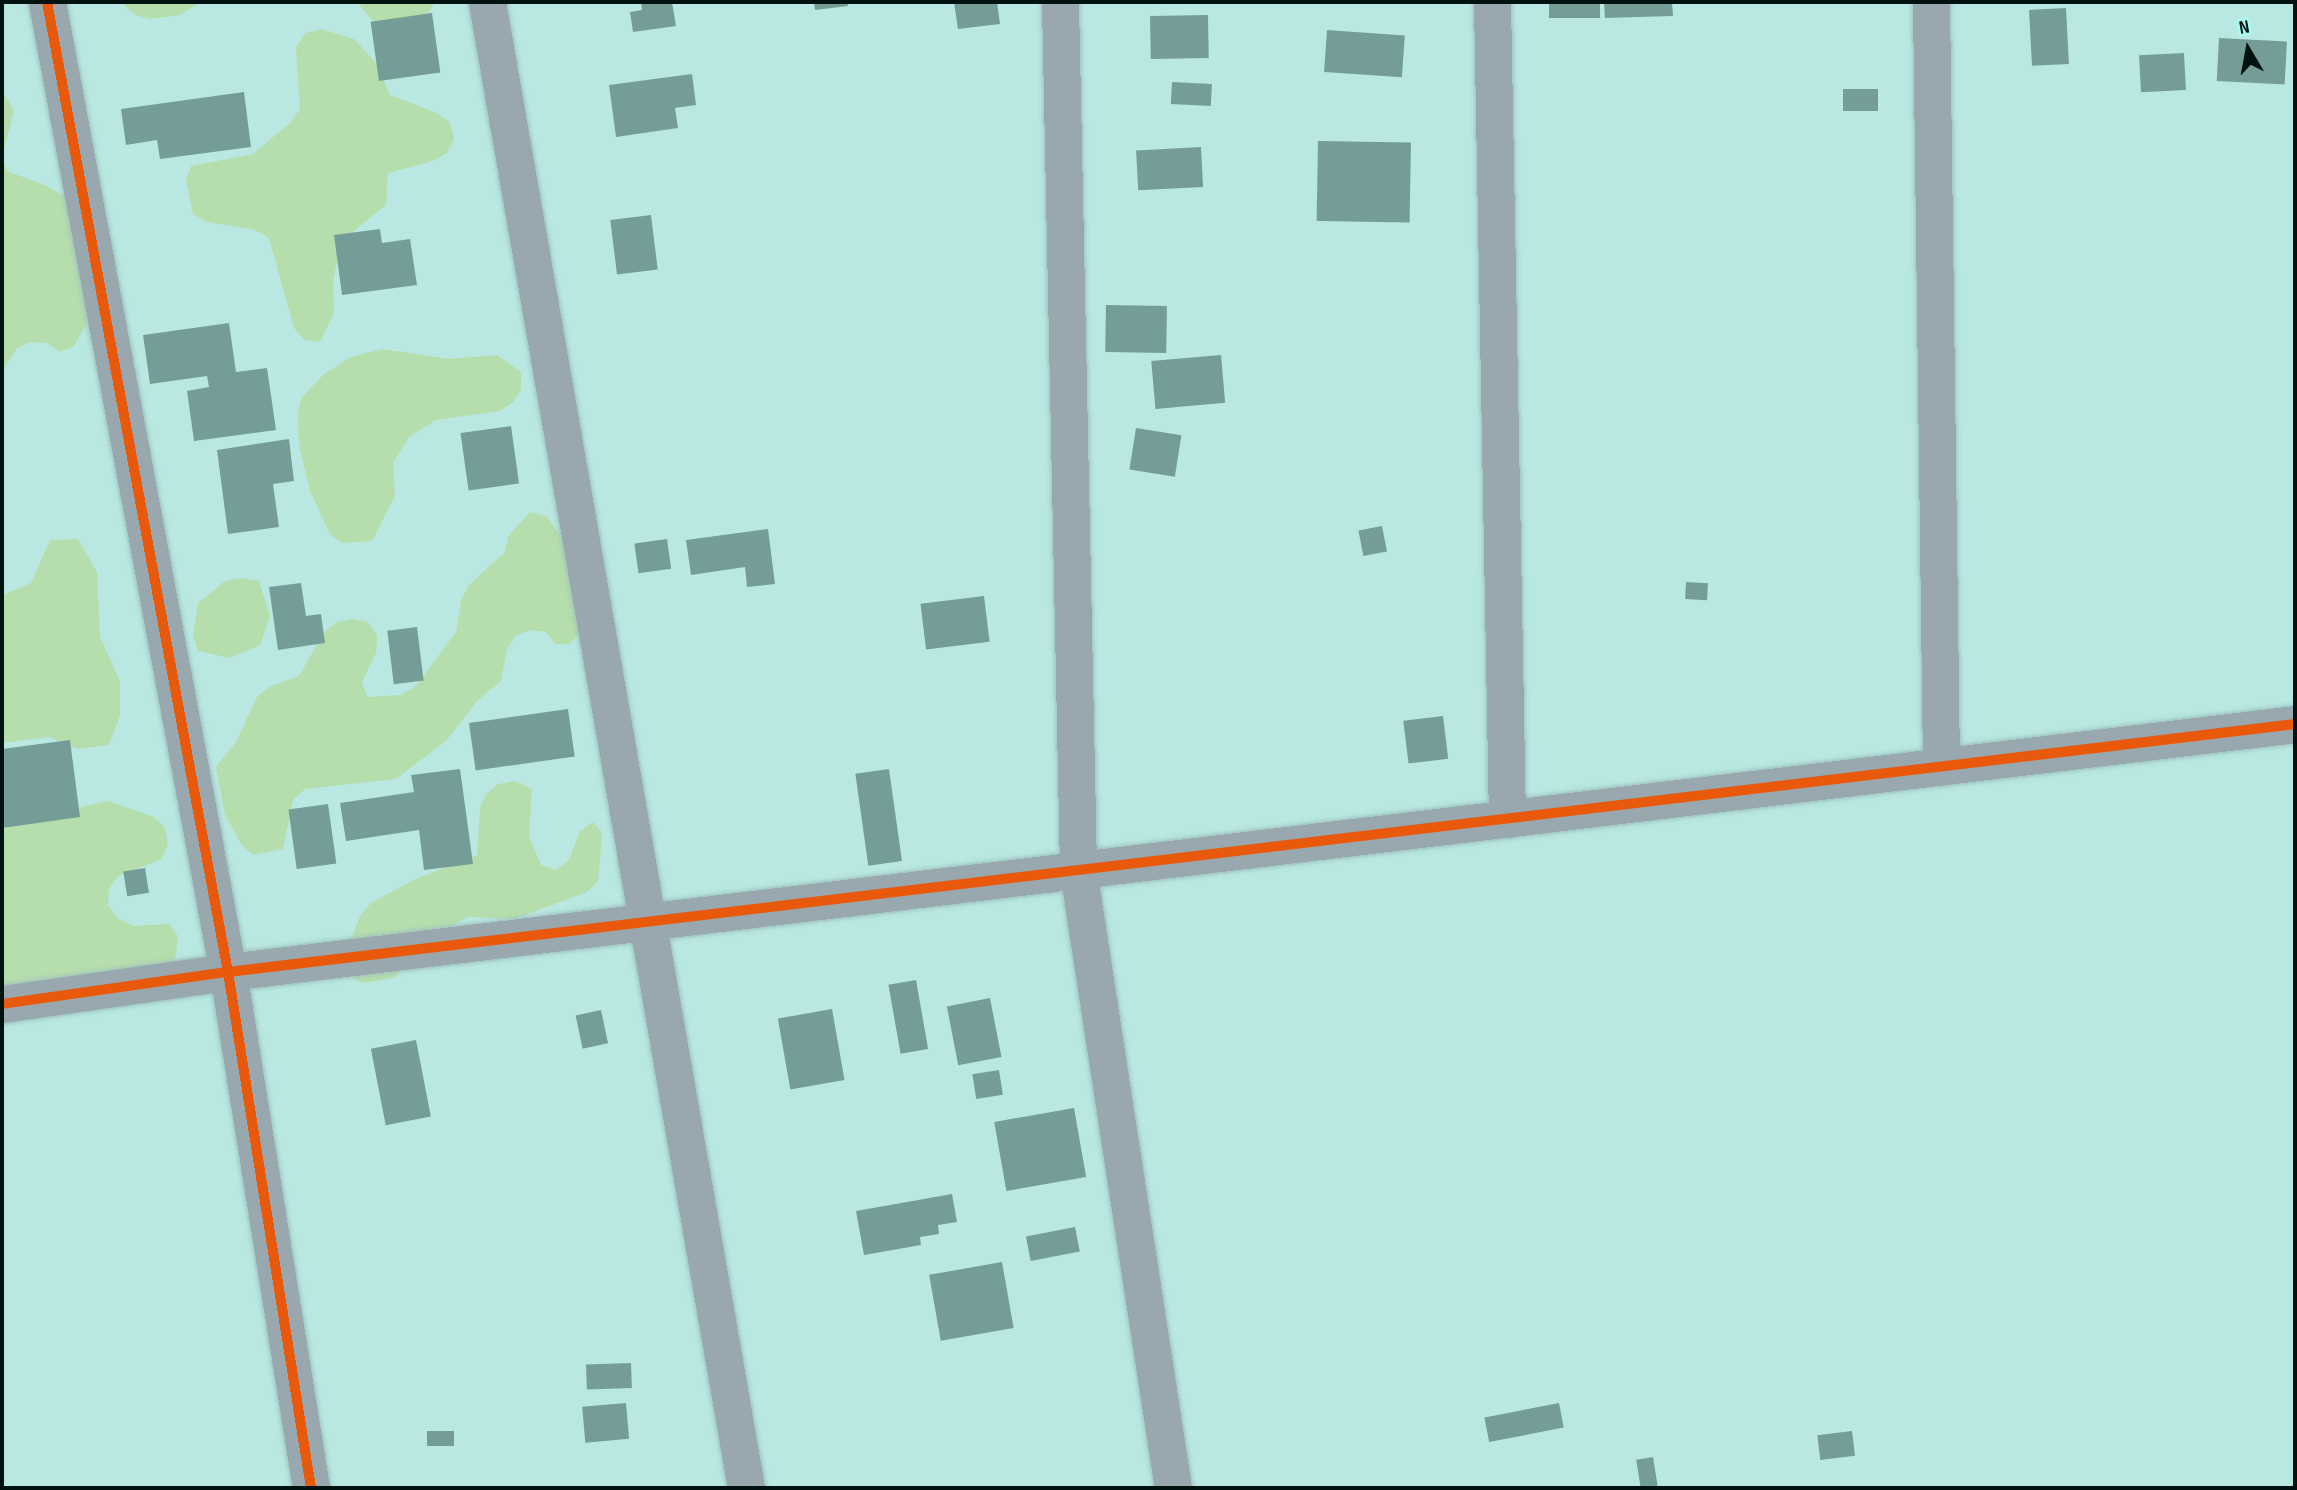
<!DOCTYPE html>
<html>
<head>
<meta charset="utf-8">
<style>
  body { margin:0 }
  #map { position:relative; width:2297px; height:1490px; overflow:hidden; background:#b9e8e2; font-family:"Sofia Sans Condensed",sans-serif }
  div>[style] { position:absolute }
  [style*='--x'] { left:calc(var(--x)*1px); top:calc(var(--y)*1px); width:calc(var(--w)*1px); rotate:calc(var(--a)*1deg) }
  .green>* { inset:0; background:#b6ddac }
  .building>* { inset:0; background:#759d98; transform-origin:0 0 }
  .roads { filter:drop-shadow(0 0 2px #9fc2be) drop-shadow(0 0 2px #9fc2be) }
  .street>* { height:37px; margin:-18.5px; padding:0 18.5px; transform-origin:18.5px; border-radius:18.5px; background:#99a8af }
  .cycleway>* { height:10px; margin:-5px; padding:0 5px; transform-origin:5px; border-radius:5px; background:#e8590c }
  span { translate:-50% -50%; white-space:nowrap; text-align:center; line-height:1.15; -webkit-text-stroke:5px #a5fcf1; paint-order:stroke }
  .frame { position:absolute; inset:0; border:4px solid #001210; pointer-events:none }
  .north { position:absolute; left:2213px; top:14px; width:70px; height:70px; -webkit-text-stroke:5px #a5fcf1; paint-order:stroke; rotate:350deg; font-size:19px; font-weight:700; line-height:28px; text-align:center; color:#001210 }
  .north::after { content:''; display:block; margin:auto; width:24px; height:32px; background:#001210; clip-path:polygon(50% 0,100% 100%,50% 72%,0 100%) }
</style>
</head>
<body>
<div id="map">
  <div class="green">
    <div style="clip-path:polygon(121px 2px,201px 2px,180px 15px,150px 19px,135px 15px)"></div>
    <div style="clip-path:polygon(357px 2px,435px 2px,426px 17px,380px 29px)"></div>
    <div style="clip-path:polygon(321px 29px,354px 39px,376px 63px,390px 95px,437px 113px,450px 122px,454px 139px,447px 153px,433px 161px,388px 173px,386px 205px,350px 234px,340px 248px,333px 281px,334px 313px,320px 342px,304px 340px,294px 328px,269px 238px,255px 230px,207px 222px,193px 214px,186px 181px,191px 166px,253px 154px,290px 123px,300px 109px,296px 47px,305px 33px)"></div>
    <div style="clip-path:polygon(2px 90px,14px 111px,2px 157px,7px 171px,47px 186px,99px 218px,115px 262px,112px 278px,74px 346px,60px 352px,47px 343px,31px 342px,17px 348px,2px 371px)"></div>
    <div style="clip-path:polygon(382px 349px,449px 359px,497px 355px,521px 372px,521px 389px,513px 402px,500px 411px,436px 420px,409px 437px,393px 463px,395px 496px,372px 541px,342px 543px,330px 534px,310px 491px,299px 445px,298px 413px,302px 397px,324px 374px,351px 357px)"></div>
    <div style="clip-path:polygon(530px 512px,547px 516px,562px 539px,581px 631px,570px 644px,555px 644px,546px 632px,530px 630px,515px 636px,507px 649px,501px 681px,477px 701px,447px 740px,396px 779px,305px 789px,293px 800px,283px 849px,253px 855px,241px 844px,225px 815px,216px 767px,236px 742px,257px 697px,269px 687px,299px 676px,324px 632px,337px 622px,353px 619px,368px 622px,377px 636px,376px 653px,362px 682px,367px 697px,400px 695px,416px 686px,456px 632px,461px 600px,469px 585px,505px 552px,508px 536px)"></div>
    <div style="clip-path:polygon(78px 539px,97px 572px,100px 637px,120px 681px,120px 715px,115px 730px,108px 745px,79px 749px,49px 737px,2px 743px,2px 595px,31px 583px,50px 540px)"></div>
    <div style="clip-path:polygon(242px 578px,259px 581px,270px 616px,260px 645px,230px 658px,198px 651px,193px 635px,198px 603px,225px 581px)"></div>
    <div style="clip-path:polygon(515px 781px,532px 789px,529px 836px,541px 865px,556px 870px,569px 860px,580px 831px,593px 822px,602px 833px,598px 881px,587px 892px,514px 919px,468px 917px,439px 933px,394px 978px,363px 983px,349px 976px,343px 962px,360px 916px,371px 903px,415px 879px,477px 855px,480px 808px,486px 794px,498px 784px)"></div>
    <div style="clip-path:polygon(108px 801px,154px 817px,165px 828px,168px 844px,162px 859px,118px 876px,109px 889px,108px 905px,117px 918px,133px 926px,169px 924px,178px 936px,176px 955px,169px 969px,2px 1005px,2px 824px)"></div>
  </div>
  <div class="building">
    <div style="clip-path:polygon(641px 2px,672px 2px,676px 26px,633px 32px,630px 12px,642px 10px)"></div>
    <div style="clip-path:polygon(814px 2px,847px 2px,848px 6px,815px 10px)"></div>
    <div style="clip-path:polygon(954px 2px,997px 2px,1000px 24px,958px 29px)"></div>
    <div style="left:1549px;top:2px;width:51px;height:16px"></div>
    <div style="clip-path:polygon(1604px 2px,1672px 2px,1673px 16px,1605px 18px)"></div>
    <div style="left:2066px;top:8px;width:56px;height:37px;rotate:87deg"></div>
    <div style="left:432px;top:13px;width:60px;height:62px;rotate:82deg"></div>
    <div style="left:1208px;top:15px;width:43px;height:58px;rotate:89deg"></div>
    <div style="left:1327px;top:30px;width:78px;height:42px;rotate:4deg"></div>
    <div style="left:2219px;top:38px;width:68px;height:43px;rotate:3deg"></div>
    <div style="left:2184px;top:53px;width:37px;height:45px;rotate:87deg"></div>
    <div style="clip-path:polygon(692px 74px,696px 105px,675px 108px,678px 128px,616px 137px,609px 85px)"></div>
    <div style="left:1172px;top:82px;width:40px;height:22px;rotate:3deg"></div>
    <div style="left:1843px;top:89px;width:35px;height:22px"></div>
    <div style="clip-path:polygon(244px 92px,251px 147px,160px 159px,157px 140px,126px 145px,121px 109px)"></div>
    <div style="left:1318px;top:141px;width:93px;height:80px;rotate:1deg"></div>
    <div style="left:1201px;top:147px;width:40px;height:65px;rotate:87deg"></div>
    <div style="left:651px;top:215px;width:55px;height:41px;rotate:83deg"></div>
    <div style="clip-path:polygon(380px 229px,382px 243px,410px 239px,417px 285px,342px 295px,334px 235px)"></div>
    <div style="left:1106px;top:305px;width:61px;height:47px;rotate:1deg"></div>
    <div style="clip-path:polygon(229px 323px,236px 372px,267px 368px,276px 430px,194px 441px,187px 391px,209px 387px,207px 376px,150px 384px,143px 335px)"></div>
    <div style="left:1221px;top:355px;width:48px;height:70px;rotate:85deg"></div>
    <div style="left:511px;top:426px;width:58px;height:51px;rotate:82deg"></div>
    <div style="left:1136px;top:428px;width:46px;height:42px;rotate:9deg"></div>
    <div style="clip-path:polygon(289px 439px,294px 481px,273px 484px,279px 527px,228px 534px,217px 450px)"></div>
    <div style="left:1382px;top:526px;width:26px;height:24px;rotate:79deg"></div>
    <div style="clip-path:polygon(768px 529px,775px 584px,747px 587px,745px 567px,691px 575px,686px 540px)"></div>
    <div style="left:667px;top:539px;width:30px;height:33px;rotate:82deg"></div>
    <div style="left:1686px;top:582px;width:22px;height:17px;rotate:3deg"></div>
    <div style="clip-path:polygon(301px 583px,306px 616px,321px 614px,325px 643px,278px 650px,269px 587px)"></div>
    <div style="left:984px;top:596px;width:46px;height:64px;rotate:83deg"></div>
    <div style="left:417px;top:627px;width:54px;height:30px;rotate:83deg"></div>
    <div style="left:568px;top:709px;width:48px;height:100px;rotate:82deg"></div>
    <div style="left:1443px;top:716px;width:43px;height:40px;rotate:83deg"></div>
    <div style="clip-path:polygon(70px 740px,80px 817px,2px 828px,2px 749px)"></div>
    <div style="clip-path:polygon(460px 769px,473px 864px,424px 870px,419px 830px,346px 841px,340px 803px,414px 792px,411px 775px)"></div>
    <div style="left:889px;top:769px;width:93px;height:34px;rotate:82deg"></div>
    <div style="left:328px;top:804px;width:60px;height:40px;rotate:82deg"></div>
    <div style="left:145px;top:868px;width:25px;height:22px;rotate:81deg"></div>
    <div style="left:916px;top:980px;width:70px;height:28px;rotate:80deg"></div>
    <div style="left:990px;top:998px;width:60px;height:44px;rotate:79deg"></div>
    <div style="left:832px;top:1009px;width:72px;height:55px;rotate:80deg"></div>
    <div style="left:601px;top:1010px;width:34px;height:26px;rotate:78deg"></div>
    <div style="left:416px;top:1040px;width:78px;height:46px;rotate:79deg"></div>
    <div style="left:999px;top:1070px;width:25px;height:27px;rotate:81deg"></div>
    <div style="left:1074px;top:1108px;width:70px;height:81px;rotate:80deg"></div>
    <div style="clip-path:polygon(952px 1194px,957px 1222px,938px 1225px,939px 1234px,920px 1237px,921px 1245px,864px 1255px,856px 1211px)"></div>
    <div style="left:1075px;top:1227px;width:25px;height:50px;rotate:79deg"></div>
    <div style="left:1002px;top:1262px;width:67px;height:74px;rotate:80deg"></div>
    <div style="left:631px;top:1363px;width:25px;height:45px;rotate:88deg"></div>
    <div style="left:626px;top:1403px;width:36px;height:44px;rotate:85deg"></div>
    <div style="left:1559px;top:1403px;width:25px;height:76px;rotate:79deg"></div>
    <div style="left:427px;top:1431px;width:27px;height:15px"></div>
    <div style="left:1852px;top:1431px;width:25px;height:35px;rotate:83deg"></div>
    <div style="left:1653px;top:1457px;width:31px;height:17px;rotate:81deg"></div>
  </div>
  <div class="roads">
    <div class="street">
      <div style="--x:47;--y:2;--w:987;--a:79.43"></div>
      <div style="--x:228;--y:972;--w:523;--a:80.86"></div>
      <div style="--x:487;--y:2;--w:1508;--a:80.11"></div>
      <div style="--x:1060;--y:2;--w:868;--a:88.81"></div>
      <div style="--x:1078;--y:870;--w:625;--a:81.26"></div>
      <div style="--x:1492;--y:2;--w:817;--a:88.95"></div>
      <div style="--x:1931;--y:2;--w:764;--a:89.25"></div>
      <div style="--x:2;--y:1004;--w:228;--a:-8.1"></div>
      <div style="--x:228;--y:972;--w:2082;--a:-6.84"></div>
    </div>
  </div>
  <div class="cycleway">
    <div style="--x:47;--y:2;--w:987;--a:79.43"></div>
    <div style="--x:228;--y:972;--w:523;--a:80.86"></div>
    <div style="--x:2;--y:1004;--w:228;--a:-8.1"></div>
    <div style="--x:228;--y:972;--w:2082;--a:-6.84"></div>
  </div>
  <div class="frame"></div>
  <div class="north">N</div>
</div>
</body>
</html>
